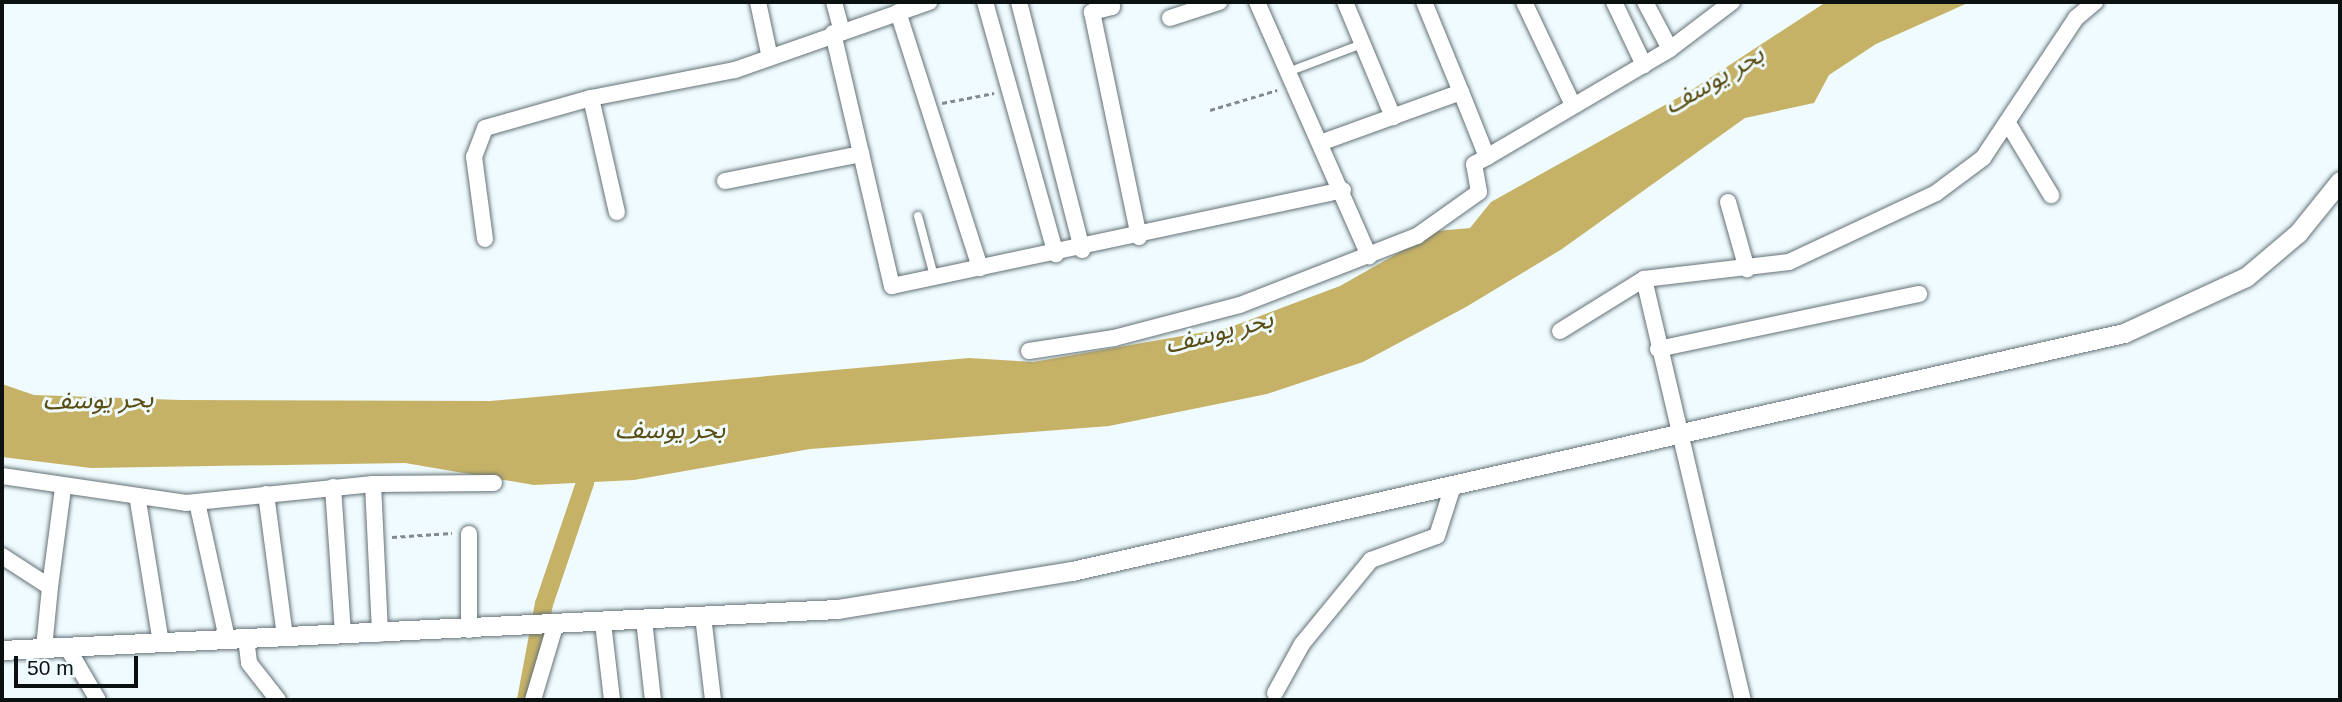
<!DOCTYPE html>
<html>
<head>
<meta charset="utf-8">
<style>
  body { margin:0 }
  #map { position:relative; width:2342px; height:702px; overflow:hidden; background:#effbfe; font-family:Helvetica,"Noto Sans Arabic",sans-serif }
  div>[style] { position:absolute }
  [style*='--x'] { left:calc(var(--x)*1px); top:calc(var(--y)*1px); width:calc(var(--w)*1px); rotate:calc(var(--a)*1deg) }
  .water>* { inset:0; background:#c6b267 }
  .canal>* { height:18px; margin:-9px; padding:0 9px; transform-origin:9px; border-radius:9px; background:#c6b267 }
  .path>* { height:2.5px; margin-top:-1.25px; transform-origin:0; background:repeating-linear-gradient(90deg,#828a8c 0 5px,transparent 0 8.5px) }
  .roads { filter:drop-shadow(0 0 2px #647176) drop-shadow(0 0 2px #647176) }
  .service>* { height:8px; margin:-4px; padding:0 4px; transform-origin:4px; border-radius:4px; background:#fff }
  .minor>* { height:16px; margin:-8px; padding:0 8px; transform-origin:8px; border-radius:8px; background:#fff }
  .tertiary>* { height:19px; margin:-9.5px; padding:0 9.5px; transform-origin:9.5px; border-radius:9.5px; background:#fff }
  span { translate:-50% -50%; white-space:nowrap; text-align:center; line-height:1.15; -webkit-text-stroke:6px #effbfe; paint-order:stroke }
  .water-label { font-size:26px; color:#5b4d13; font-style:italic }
  .frame { position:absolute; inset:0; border:4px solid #0b1011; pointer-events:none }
  .scale { position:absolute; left:14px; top:656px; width:124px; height:32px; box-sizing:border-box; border:4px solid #0b1011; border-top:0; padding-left:9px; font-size:21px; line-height:24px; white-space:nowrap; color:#0b1011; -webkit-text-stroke:5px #effbfe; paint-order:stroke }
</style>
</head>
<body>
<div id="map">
  <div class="water">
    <div style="clip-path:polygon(1826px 2px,1970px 2px,1876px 44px,1829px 75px,1814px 103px,1745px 118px,1562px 249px,1466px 307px,1363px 362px,1267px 394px,1109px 426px,810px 449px,634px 480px,534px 485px,405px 463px,91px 468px,2px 457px,2px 384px,34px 395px,181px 400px,490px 401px,969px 358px,1033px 362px,1228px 328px,1340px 286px,1437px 231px,1470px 228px,1491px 202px,1690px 91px)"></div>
  </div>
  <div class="canal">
    <div style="--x:526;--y:700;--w:98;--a:-79.4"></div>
    <div style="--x:544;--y:604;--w:128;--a:-71.3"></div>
  </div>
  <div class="path">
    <div style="--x:942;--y:103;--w:53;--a:-10.9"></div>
    <div style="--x:1210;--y:110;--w:70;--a:-16.6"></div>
    <div style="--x:392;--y:537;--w:60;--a:-3.8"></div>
  </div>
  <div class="roads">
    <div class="service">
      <div style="--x:1288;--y:72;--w:79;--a:-20.7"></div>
      <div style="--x:918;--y:216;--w:62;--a:75.1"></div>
    </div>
    <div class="minor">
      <div style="--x:758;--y:2;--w:57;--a:77.9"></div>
      <div style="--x:834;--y:2;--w:28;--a:75"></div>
      <div style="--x:985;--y:2;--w:262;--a:74.3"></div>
      <div style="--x:1019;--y:2;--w:256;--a:75.7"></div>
      <div style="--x:1111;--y:2;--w:5;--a:79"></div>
      <div style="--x:1112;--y:7;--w:21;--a:166"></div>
      <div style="--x:1092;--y:12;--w:230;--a:78.2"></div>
      <div style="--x:1257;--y:2;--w:278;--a:66.2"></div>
      <div style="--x:1345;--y:2;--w:125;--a:67.3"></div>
      <div style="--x:1524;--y:2;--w:112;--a:64.6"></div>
      <div style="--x:1614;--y:2;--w:70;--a:64.5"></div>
      <div style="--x:1645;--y:2;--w:53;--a:62"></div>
      <div style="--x:898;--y:12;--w:269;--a:72.2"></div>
      <div style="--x:1170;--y:18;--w:52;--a:-18.1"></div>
      <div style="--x:833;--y:33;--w:260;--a:76.9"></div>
      <div style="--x:892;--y:286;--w:461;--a:-12"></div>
      <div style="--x:591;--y:98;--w:117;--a:77.2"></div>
      <div style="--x:2009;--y:125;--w:82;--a:59"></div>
      <div style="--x:1320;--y:143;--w:150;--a:-19.9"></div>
      <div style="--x:1461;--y:92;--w:97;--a:-112.3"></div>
      <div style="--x:1487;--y:157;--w:212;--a:-30.5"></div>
      <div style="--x:1670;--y:49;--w:78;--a:-37.2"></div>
      <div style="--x:725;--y:181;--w:139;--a:-11.2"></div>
      <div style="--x:1728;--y:202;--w:70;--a:74.2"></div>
      <div style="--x:485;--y:239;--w:83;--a:-97.6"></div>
      <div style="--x:474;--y:157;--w:31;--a:-69"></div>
      <div style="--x:485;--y:128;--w:110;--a:-15.8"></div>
      <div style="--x:591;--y:98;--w:147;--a:-11"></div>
      <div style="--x:735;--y:70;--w:206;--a:-19.3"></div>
      <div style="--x:1644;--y:279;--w:432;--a:76.8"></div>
      <div style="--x:1560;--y:331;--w:99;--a:-31.8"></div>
      <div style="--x:1644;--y:279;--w:146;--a:-6.7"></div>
      <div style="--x:1789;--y:262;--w:162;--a:-25.1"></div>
      <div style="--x:1936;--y:193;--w:59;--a:-36.7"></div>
      <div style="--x:1983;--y:158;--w:168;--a:-56.4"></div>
      <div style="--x:2076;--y:18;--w:25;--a:-40"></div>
      <div style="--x:1658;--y:349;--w:267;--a:-11.9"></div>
      <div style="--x:1029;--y:351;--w:86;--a:-8.7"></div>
      <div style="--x:1114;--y:338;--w:130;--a:-14.7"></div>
      <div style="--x:1240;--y:305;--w:190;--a:-21.3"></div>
      <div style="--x:1417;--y:236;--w:76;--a:-35.4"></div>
      <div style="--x:1479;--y:192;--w:28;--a:-100"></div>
      <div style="--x:1474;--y:164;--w:15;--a:-28"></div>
      <div style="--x:1487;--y:157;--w:70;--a:-111.8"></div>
      <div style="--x:2;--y:476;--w:186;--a:8.3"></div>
      <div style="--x:186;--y:503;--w:188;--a:-5.8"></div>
      <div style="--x:373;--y:484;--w:121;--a:-0.5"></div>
      <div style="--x:373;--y:484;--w:150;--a:87.3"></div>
      <div style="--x:333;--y:487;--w:148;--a:86.1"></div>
      <div style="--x:266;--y:494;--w:144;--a:82.4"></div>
      <div style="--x:138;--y:501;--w:144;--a:80.8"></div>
      <div style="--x:197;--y:502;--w:140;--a:77.6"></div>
      <div style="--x:469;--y:534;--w:96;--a:90"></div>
      <div style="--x:2;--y:556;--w:57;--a:32.9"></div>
      <div style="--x:50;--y:587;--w:61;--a:95.6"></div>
      <div style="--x:50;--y:587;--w:100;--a:-82.5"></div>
      <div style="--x:703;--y:616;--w:85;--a:83.2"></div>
      <div style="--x:644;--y:620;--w:81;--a:83.6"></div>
      <div style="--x:603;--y:623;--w:78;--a:83.3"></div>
      <div style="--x:246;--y:638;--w:25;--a:83"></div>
      <div style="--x:249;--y:663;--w:47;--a:51.9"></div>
      <div style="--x:67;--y:647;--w:61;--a:59.7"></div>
      <div style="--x:1275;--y:693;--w:56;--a:-61.1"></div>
      <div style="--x:1302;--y:644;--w:109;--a:-50.6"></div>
      <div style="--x:1371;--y:560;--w:70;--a:-20"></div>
      <div style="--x:1437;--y:536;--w:52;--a:-72.3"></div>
      <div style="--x:533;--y:700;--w:77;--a:-73.4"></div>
    </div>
    <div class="tertiary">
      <div style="--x:2;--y:650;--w:836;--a:-2.81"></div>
      <div style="--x:837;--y:609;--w:238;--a:-9.2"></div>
      <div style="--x:1072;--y:571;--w:1079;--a:-12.75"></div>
      <div style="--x:2124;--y:333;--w:134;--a:-24.7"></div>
      <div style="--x:2246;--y:277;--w:68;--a:-40.2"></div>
      <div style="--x:2298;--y:233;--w:67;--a:-51.1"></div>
    </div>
  </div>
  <div class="water-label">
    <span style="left:1714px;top:80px;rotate:-30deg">بحر يوسف</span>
    <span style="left:1219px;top:332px;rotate:-14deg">بحر يوسف</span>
    <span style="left:98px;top:400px;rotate:-1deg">بحر يوسف</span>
    <span style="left:670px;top:430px">بحر يوسف</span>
  </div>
  <div class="frame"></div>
  <div class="scale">50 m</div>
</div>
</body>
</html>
